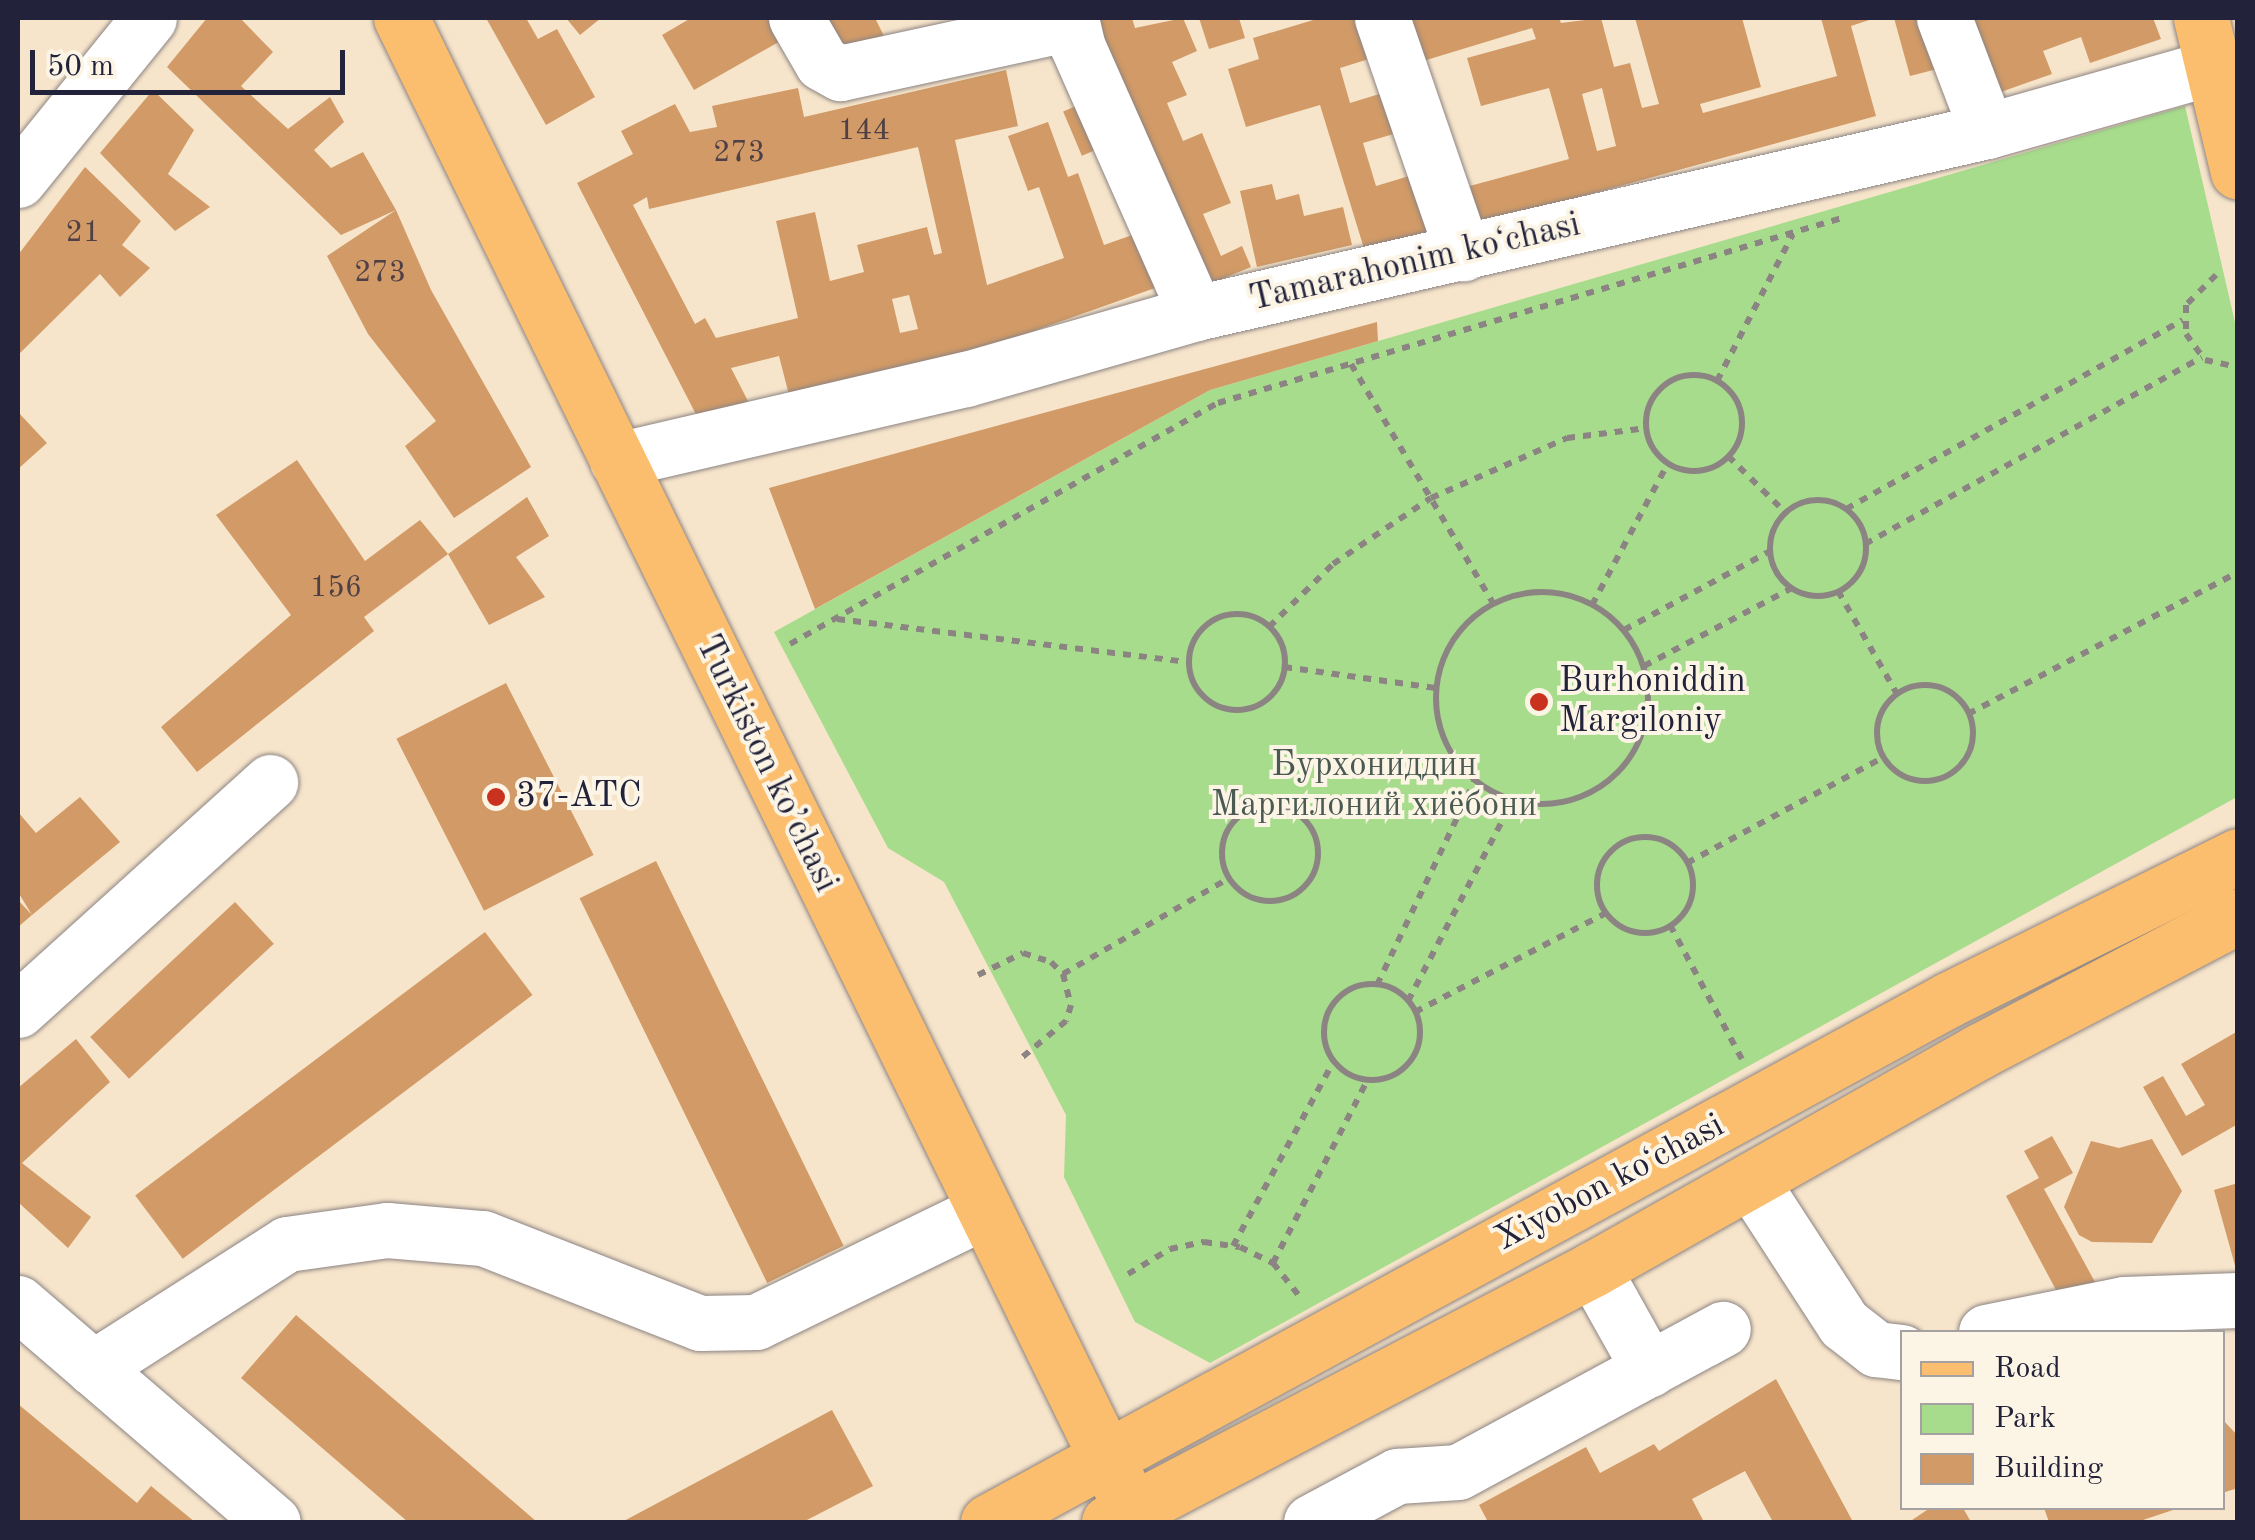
<!DOCTYPE html>
<html>
<head>
<meta charset="utf-8">
<style>
  body { margin:0 }
  #map { position:relative; width:2255px; height:1540px; overflow:hidden; background:#f7e5cb; font-family:"Old Standard TT",serif }
  div>[style] { position:absolute }
  [style*='--x'] { left:calc(var(--x)*1px); top:calc(var(--y)*1px); width:calc(var(--w)*1px); rotate:calc(var(--a)*1deg) }
  .green>* { inset:0; background:#a7dc8c }
  .building>* { inset:0; background:#d19a66; transform-origin:0 0 }
  .path>* { height:6px; margin-top:-3px; transform-origin:0; background:repeating-linear-gradient(90deg,#8c8483 0 8px,transparent 0 16px) }
  .path>.ring { margin:-3px; padding:0; box-sizing:content-box; background:none; border:6px solid #8c8483; border-radius:50% }
  .roads { filter:drop-shadow(0 0 2px #8c8483) drop-shadow(0 0 2px #8c8483) }
  .minor>* { height:55px; margin:-27.5px; padding:0 27.5px; transform-origin:27.5px; border-radius:27.5px; background:#fff }
  .major>* { height:55px; margin:-27.5px; padding:0 27.5px; transform-origin:27.5px; border-radius:27.5px; background:#fbbd6e }
  .dots>* { width:28px; height:28px; translate:-50% -50%; box-sizing:border-box; border:5px solid #fcf5e5; border-radius:50% }
  span { translate:-50% -50%; white-space:nowrap; text-align:center; line-height:1.15; -webkit-text-stroke:8px #fcf5e5; paint-order:stroke }
  .number-label { font-size:30px; color:#4e4046 }
  .number-label span { -webkit-text-stroke-width:0 }
  .street-label { font-size:35px; color:#22223b }
  .poi-label { font-size:35px; color:#22223b }
  .left { translate:0 -50%; text-align:left }
  .park-label { font-size:35px; color:#4a5a53 }
  .frame { position:absolute; inset:0; border:20px solid #22223b; pointer-events:none }
  .legend { position:absolute; left:1900px; top:1330px; width:325px; height:180px; box-sizing:border-box; background:#fcf5e5; border:2px solid #a5a1a1; margin:0; padding:12px 18px; list-style:none; font-size:30px; color:#22223b }
  .legend li { display:flex; align-items:center; gap:20px; height:50px }
  .legend b { width:50px; border:2px solid #a5a1a1 }
  .scale { position:absolute; left:30px; top:50px; width:315px; height:45px; box-sizing:border-box; border:5px solid #22223b; border-top:0; padding-left:12px; font-size:30px; line-height:35px; white-space:nowrap; color:#22223b; -webkit-text-stroke:8px #fcf5e5; paint-order:stroke }
</style>
</head>
<body>
<div id="map">
  <div class="green">
    <div style="clip-path:polygon(2185px 106px,2237px 331px,2237px 797px,1210px 1363px,1135px 1322px,1064px 1177px,1066px 1115px,944px 882px,888px 848px,774px 632px,1210px 390px)"></div>
  </div>
  <div class="building">
    <div style="clip-path:polygon(207px 18px,240px 18px,273px 52px,241px 86px,288px 129px,330px 97px,344px 122px,314px 150px,331px 168px,363px 152px,396px 210px,431px 290px,531px 467px,454px 518px,405px 446px,436px 421px,368px 334px,327px 256px,396px 210px,341px 235px,167px 67px)"></div>
    <div style="clip-path:polygon(486px 18px,526px 18px,538px 39px,557px 29px,595px 97px,546px 125px)"></div>
    <div style="clip-path:polygon(566px 18px,601px 18px,580px 35px)"></div>
    <div style="clip-path:polygon(691px 18px,771px 18px,784px 39px,694px 90px,662px 35px)"></div>
    <div style="clip-path:polygon(813px 18px,875px 18px,889px 46px,839px 70px)"></div>
    <div style="clip-path:polygon(1076px 18px,1132px 18px,1135px 28px,1183px 18px,1197px 51px,1172px 62px,1187px 95px,1167px 103px,1183px 141px,1202px 133px,1231px 203px,1203px 214px,1221px 256px,1242px 246px,1251px 267px,1193px 291px)"></div>
    <div style="clip-path:polygon(1199px 18px,1239px 18px,1245px 38px,1209px 49px)"></div>
    <div style="clip-path:polygon(1320px 18px,1374px 18px,1385px 54px,1340px 68px,1350px 103px,1402px 87px,1414px 128px,1363px 143px,1376px 186px,1429px 170px,1447px 230px,1366px 255px,1320px 105px,1246px 127px,1228px 69px,1259px 59px,1253px 38px)"></div>
    <div style="clip-path:polygon(evenodd,1397px 18px,1559px 18px,1561px 23px,1601px 18px,1614px 67px,1630px 63px,1642px 108px,1659px 104px,1635px 18px,1742px 18px,1761px 87px,1700px 104px,1703px 113px,1837px 76px,1821px 18px,1875px 18px,1851px 26px,1876px 116px,1466px 228px,1455px 190px,1569px 159px,1549px 88px,1481px 106px,1467px 58px,1536px 39px,1532px 28px,1410px 65px,1397px 18px,1602px 88px,1616px 146px,1597px 151px,1582px 94px,1602px 88px)"></div>
    <div style="clip-path:polygon(1894px 18px,1926px 18px,1941px 68px,1910px 76px)"></div>
    <div style="clip-path:polygon(1956px 18px,2153px 18px,2161px 39px,2090px 63px,2081px 37px,2043px 51px,2052px 74px,1984px 98px)"></div>
    <div style="clip-path:polygon(evenodd,1006px 70px,1018px 126px,955px 140px,987px 285px,1064px 258px,1039px 187px,1028px 191px,1008px 136px,1048px 122px,1068px 177px,1078px 173px,1104px 245px,1152px 228px,1172px 282px,969px 354px,790px 399px,779px 356px,731px 368px,750px 405px,703px 428px,577px 183px,633px 154px,621px 131px,675px 104px,690px 132px,717px 127px,712px 106px,798px 88px,804px 117px,1006px 70px,918px 147px,942px 253px,934px 255px,927px 227px,857px 245px,864px 272px,830px 281px,815px 212px,776px 221px,798px 318px,716px 338px,705px 318px,695px 324px,633px 205px,647px 197px,649px 209px,918px 147px,1006px 70px,909px 295px,918px 329px,900px 333px,892px 299px,909px 295px)"></div>
    <div style="clip-path:polygon(153px 90px,194px 130px,168px 174px,210px 207px,175px 231px,100px 153px)"></div>
    <div style="left:1088px;top:101px;width:48px;height:27px;rotate:67deg"></div>
    <div style="clip-path:polygon(85px 167px,141px 221px,122px 245px,150px 268px,120px 297px,100px 274px,18px 355px,18px 255px)"></div>
    <div style="clip-path:polygon(1272px 184px,1276px 200px,1299px 194px,1304px 216px,1343px 207px,1352px 245px,1257px 267px,1240px 191px)"></div>
    <div style="clip-path:polygon(1377px 322px,1378px 341px,1210px 390px,815px 609px,769px 488px)"></div>
    <div style="clip-path:polygon(18px 412px,47px 443px,18px 469px)"></div>
    <div style="clip-path:polygon(297px 460px,365px 561px,420px 520px,448px 554px,527px 497px,549px 536px,516px 557px,545px 597px,489px 625px,448px 554px,364px 617px,374px 631px,197px 772px,161px 727px,291px 615px,216px 515px)"></div>
    <div style="left:506px;top:683px;width:193px;height:123px;rotate:63deg"></div>
    <div style="clip-path:polygon(80px 797px,120px 842px,32px 915px,18px 927px,18px 900px,32px 915px,18px 892px,18px 812px,36px 833px)"></div>
    <div style="left:656px;top:861px;width:428px;height:85px;rotate:64deg"></div>
    <div style="left:235px;top:902px;width:57px;height:198px;rotate:47deg"></div>
    <div style="left:485px;top:932px;width:79px;height:438px;rotate:53deg"></div>
    <div style="clip-path:polygon(2238px 1031px,2238px 1124px,2182px 1156px,2143px 1087px,2163px 1076px,2186px 1116px,2205px 1105px,2181px 1064px)"></div>
    <div style="clip-path:polygon(76px 1039px,110px 1082px,22px 1163px,91px 1217px,68px 1248px,18px 1202px,18px 1088px)"></div>
    <div style="clip-path:polygon(2052px 1136px,2073px 1173px,2044px 1189px,2095px 1282px,2056px 1290px,2006px 1196px,2039px 1178px,2024px 1151px)"></div>
    <div style="clip-path:polygon(2152px 1139px,2182px 1191px,2152px 1243px,2092px 1242px,2079px 1235px,2064px 1207px,2091px 1141px,2119px 1148px)"></div>
    <div style="clip-path:polygon(2238px 1183px,2238px 1269px,2236px 1269px,2214px 1190px)"></div>
    <div style="clip-path:polygon(296px 1315px,537px 1522px,408px 1522px,241px 1378px)"></div>
    <div style="clip-path:polygon(1776px 1379px,1853px 1522px,1773px 1522px,1745px 1471px,1692px 1499px,1704px 1522px,1488px 1522px,1479px 1505px,1586px 1447px,1600px 1473px,1654px 1444px,1659px 1451px)"></div>
    <div style="clip-path:polygon(18px 1404px,137px 1503px,151px 1486px,195px 1522px,18px 1522px)"></div>
    <div style="clip-path:polygon(832px 1410px,873px 1486px,803px 1522px,622px 1522px)"></div>
    <div style="clip-path:polygon(2222px 1419px,2238px 1436px,2238px 1488px,2222px 1493px)"></div>
    <div style="clip-path:polygon(1930px 1508px,1963px 1508px,1971px 1522px,1909px 1522px)"></div>
    <div style="clip-path:polygon(2044px 1508px,2179px 1508px,2137px 1522px,2049px 1522px)"></div>
  </div>
  <div class="path">
    <div style="--x:2216;--y:275;--w:42;--a:135"></div>
    <div style="--x:2186;--y:305;--w:29;--a:90"></div>
    <div style="--x:2186;--y:334;--w:32;--a:54"></div>
    <div style="--x:2205;--y:360;--w:34;--a:12"></div>
    <div style="--x:1351;--y:364;--w:278;--a:59.3"></div>
    <div class="ring" style="left:1646px;top:375px;width:90px;height:90px"></div>
    <div style="--x:1717;--y:381;--w:165;--a:-62.7"></div>
    <div style="--x:1728;--y:456;--w:81;--a:44.5"></div>
    <div class="ring" style="left:1770px;top:500px;width:90px;height:90px"></div>
    <div style="--x:1846;--y:509;--w:386;--a:-29.3"></div>
    <div style="--x:1865;--y:544;--w:385;--a:-29"></div>
    <div style="--x:1838;--y:591;--w:119;--a:60.2"></div>
    <div class="ring" style="left:1436px;top:592px;width:206px;height:206px"></div>
    <div style="--x:1592;--y:605;--w:161;--a:-61.8"></div>
    <div class="ring" style="left:1189px;top:614px;width:90px;height:90px"></div>
    <div style="--x:837;--y:619;--w:354;--a:7"></div>
    <div style="--x:1269;--y:627;--w:90;--a:-44.5"></div>
    <div style="--x:1333;--y:564;--w:118;--a:-34"></div>
    <div style="--x:1431;--y:498;--w:149;--a:-23.8"></div>
    <div style="--x:1567;--y:438;--w:81;--a:-7.1"></div>
    <div style="--x:1624;--y:630;--w:166;--a:-28.4"></div>
    <div style="--x:790;--y:644;--w:491;--a:-29.4"></div>
    <div style="--x:1218;--y:403;--w:654;--a:-16.52"></div>
    <div style="--x:1644;--y:666;--w:167;--a:-27.8"></div>
    <div style="--x:1284;--y:667;--w:153;--a:7.9"></div>
    <div class="ring" style="left:1877px;top:685px;width:90px;height:90px"></div>
    <div style="--x:1968;--y:714;--w:305;--a:-27.7"></div>
    <div class="ring" style="left:1222px;top:805px;width:90px;height:90px"></div>
    <div class="ring" style="left:1597px;top:837px;width:90px;height:90px"></div>
    <div style="--x:1687;--y:863;--w:224;--a:-28.3"></div>
    <div style="--x:1670;--y:925;--w:152;--a:61.8"></div>
    <div style="--x:1063;--y:974;--w:192;--a:-30"></div>
    <div style="--x:978;--y:975;--w:50;--a:-26.1"></div>
    <div style="--x:1023;--y:953;--w:29;--a:18"></div>
    <div style="--x:1051;--y:962;--w:17;--a:45"></div>
    <div style="--x:1063;--y:974;--w:32;--a:76"></div>
    <div style="--x:1071;--y:1005;--w:17;--a:107"></div>
    <div style="--x:1066;--y:1021;--w:60;--a:140.4"></div>
    <div class="ring" style="left:1324px;top:984px;width:90px;height:90px"></div>
    <div style="--x:1377;--y:985;--w:227;--a:-64.4"></div>
    <div style="--x:1408;--y:1001;--w:227;--a:-62.4"></div>
    <div style="--x:1415;--y:1012;--w:215;--a:-27.4"></div>
    <div style="--x:1233;--y:1246;--w:211;--a:-61.4"></div>
    <div style="--x:1273;--y:1263;--w:207;--a:-62.7"></div>
    <div style="--x:1128;--y:1274;--w:49;--a:-30.8"></div>
    <div style="--x:1170;--y:1249;--w:35;--a:-12"></div>
    <div style="--x:1204;--y:1242;--w:36;--a:8"></div>
    <div style="--x:1240;--y:1247;--w:37;--a:26"></div>
    <div style="--x:1273;--y:1263;--w:43;--a:51.5"></div>
  </div>
  <div class="roads">
    <div class="minor">
      <div style="--x:796;--y:18;--w:52;--a:60"></div>
      <div style="--x:822;--y:63;--w:21;--a:29"></div>
      <div style="--x:840;--y:73;--w:237;--a:-12.2"></div>
      <div style="--x:1071;--y:18;--w:28;--a:77"></div>
      <div style="--x:1077;--y:45;--w:293;--a:66.1"></div>
      <div style="--x:1382;--y:18;--w:249;--a:71"></div>
      <div style="--x:1944;--y:18;--w:121;--a:69.2"></div>
      <div style="--x:18;--y:180;--w:208;--a:-51"></div>
      <div style="--x:617;--y:460;--w:358;--a:-13.1"></div>
      <div style="--x:966;--y:379;--w:239;--a:-16"></div>
      <div style="--x:1196;--y:313;--w:812;--a:-12.96"></div>
      <div style="--x:1987;--y:131;--w:235;--a:-15.8"></div>
      <div style="--x:18;--y:1010;--w:340;--a:-42.1"></div>
      <div style="--x:1751;--y:1181;--w:171;--a:57"></div>
      <div style="--x:1844;--y:1324;--w:41;--a:38"></div>
      <div style="--x:1876;--y:1349;--w:26;--a:7"></div>
      <div style="--x:1593;--y:1269;--w:115;--a:60.8"></div>
      <div style="--x:18;--y:1303;--w:336;--a:40.7"></div>
      <div style="--x:1986;--y:1332;--w:141;--a:-11.5"></div>
      <div style="--x:2124;--y:1304;--w:114;--a:-2"></div>
      <div style="--x:93;--y:1368;--w:230;--a:-32.6"></div>
      <div style="--x:287;--y:1244;--w:101;--a:-8"></div>
      <div style="--x:387;--y:1230;--w:96;--a:4.8"></div>
      <div style="--x:483;--y:1238;--w:233;--a:21.4"></div>
      <div style="--x:700;--y:1323;--w:56;--a:-1"></div>
      <div style="--x:756;--y:1322;--w:254;--a:-25.9"></div>
      <div style="--x:1311;--y:1522;--w:98;--a:-28.1"></div>
      <div style="--x:1397;--y:1476;--w:61;--a:-3.8"></div>
      <div style="--x:1458;--y:1472;--w:301;--a:-28.4"></div>
    </div>
    <div class="major">
      <div style="--x:401;--y:18;--w:1661;--a:63.9"></div>
      <div style="--x:2201;--y:18;--w:158;--a:76.5"></div>
      <div style="--x:988;--y:1522;--w:1093;--a:-28.54"></div>
      <div style="--x:1948;--y:1000;--w:324;--a:-26.4"></div>
      <div style="--x:1109;--y:1522;--w:546;--a:-27.6"></div>
      <div style="--x:1593;--y:1269;--w:444;--a:-29.4"></div>
      <div style="--x:1980;--y:1051;--w:291;--a:-27.6"></div>
    </div>
  </div>
  <div class="dots">
    <div style="left:1539px;top:702px;background:#c8321e"></div>
    <div style="left:496px;top:797px;background:#c8321e"></div>
  </div>
  <div class="number-label">
    <span style="left:864px;top:131px">144</span>
    <span style="left:739px;top:153px">273</span>
    <span style="left:83px;top:233px">21</span>
    <span style="left:380px;top:273px">273</span>
    <span style="left:336px;top:588px">156</span>
  </div>
  <div class="street-label">
    <span style="left:1415px;top:263px;rotate:-13deg">Tamarahonim koʻchasi</span>
    <span style="left:766px;top:764px;rotate:64deg">Turkiston ko’chasi</span>
    <span style="left:1610px;top:1183px;rotate:-28deg">Xiyobon koʻchasi</span>
  </div>
  <div class="poi-label">
    <span class="left" style="left:1559px;top:702px">Burhoniddin<br>Margiloniy</span>
    <span class="left" style="left:516px;top:797px">37-АТС</span>
  </div>
  <div class="park-label">
    <span style="left:1374px;top:786px">Бурхониддин<br>Маргилоний хиёбони</span>
  </div>
  <div class="frame"></div>
  <ul class="legend">
  <li><b style="height:12px;background:#fbbd6e"></b>Road</li>
  <li><b style="height:28px;background:#a7dc8c"></b>Park</li>
  <li><b style="height:28px;background:#d19a66"></b>Building</li>
  </ul>
  <div class="scale">50 m</div>
</div>
</body>
</html>
